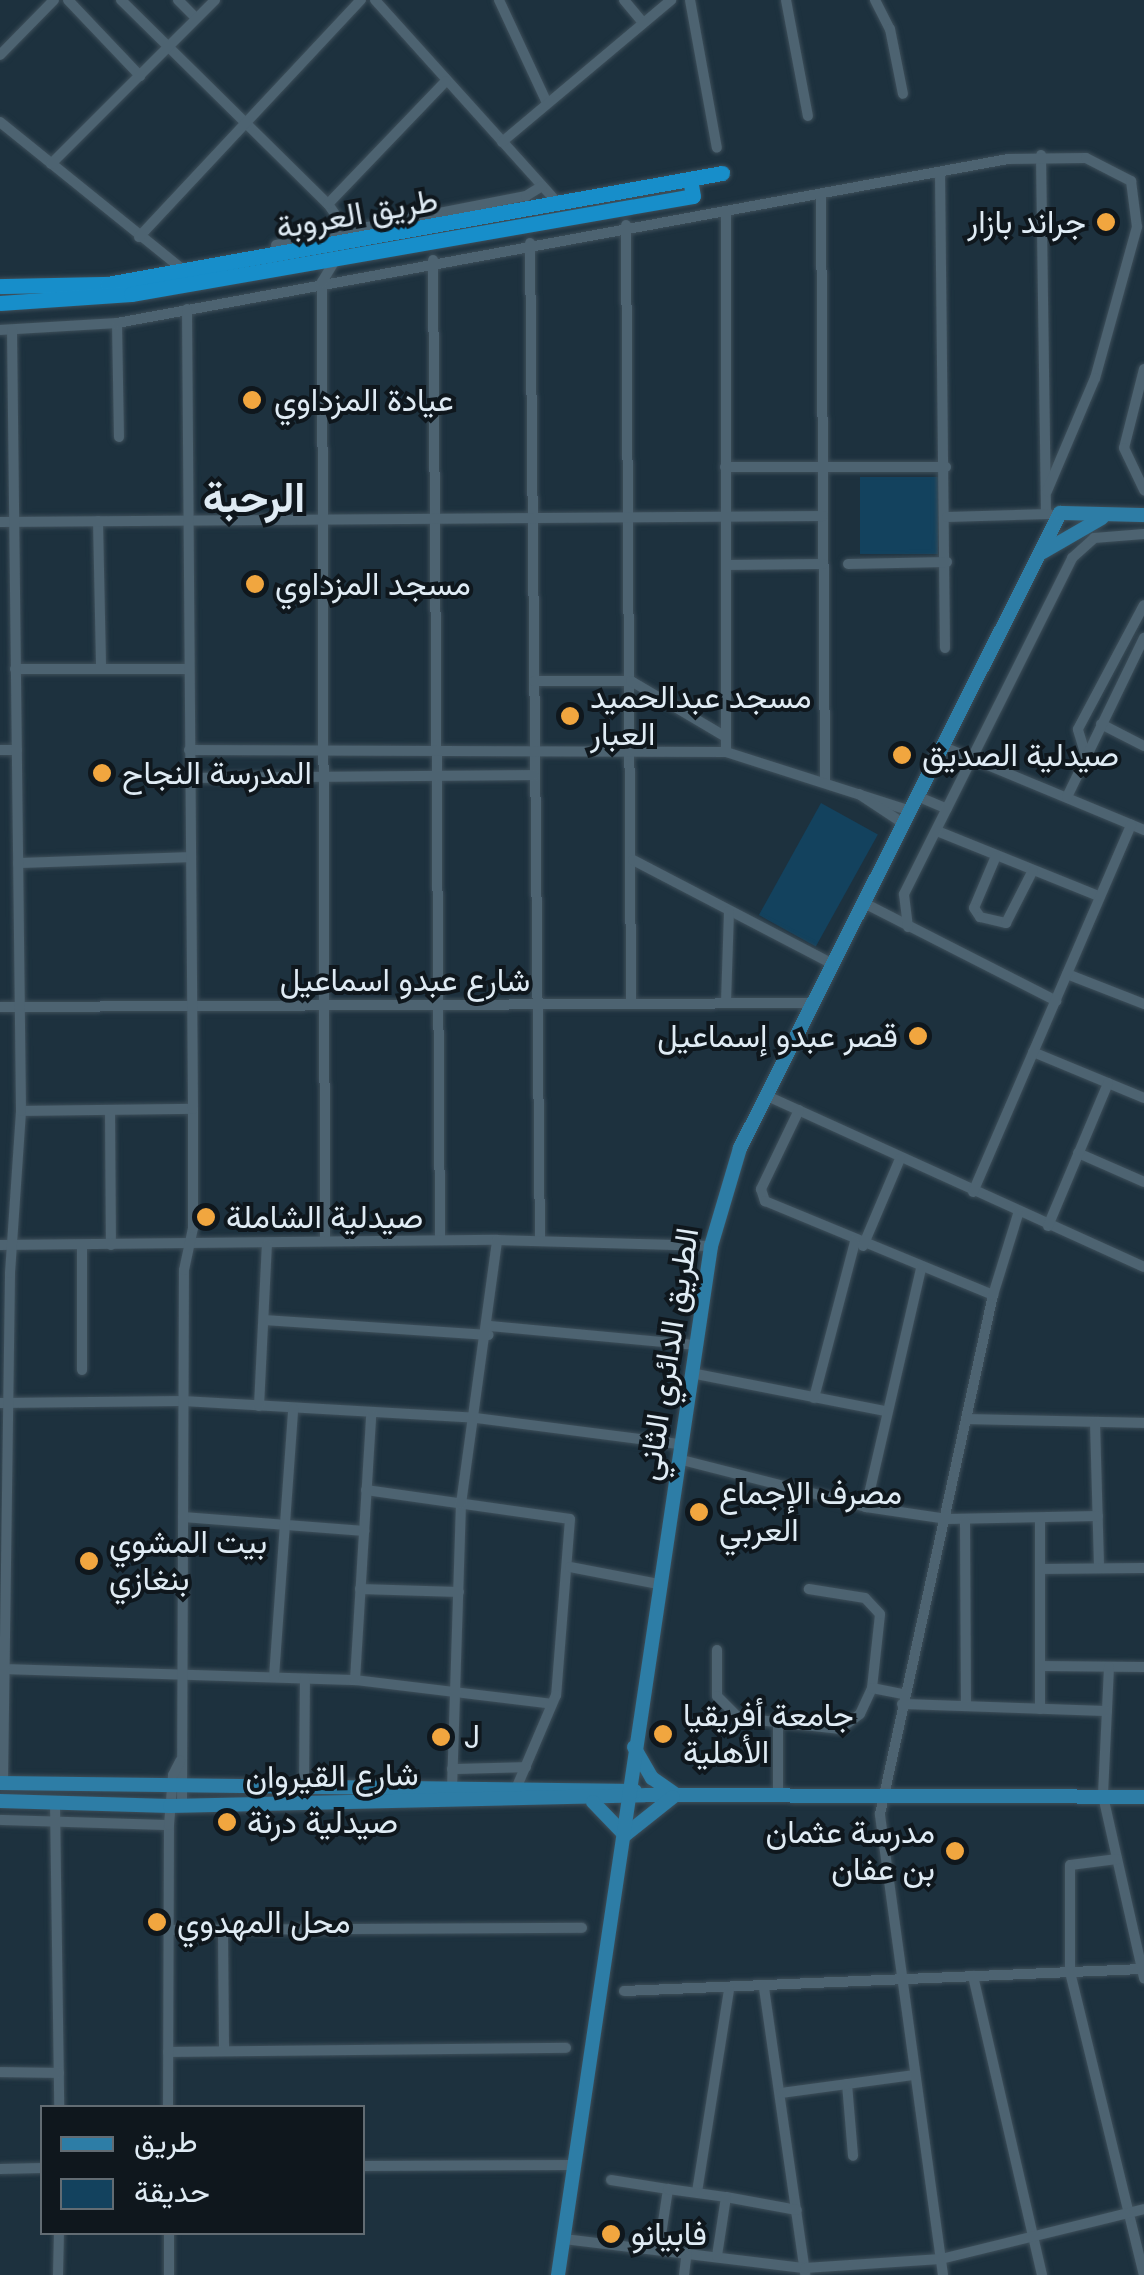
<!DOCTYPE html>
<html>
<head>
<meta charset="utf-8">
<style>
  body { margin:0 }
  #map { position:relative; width:1144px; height:2275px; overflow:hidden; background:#1d313e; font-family:"DM Sans",Vazirmatn,sans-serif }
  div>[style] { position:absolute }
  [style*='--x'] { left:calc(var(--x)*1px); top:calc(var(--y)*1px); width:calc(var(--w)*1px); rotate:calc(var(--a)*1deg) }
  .green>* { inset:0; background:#13425e; transform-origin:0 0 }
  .roads { filter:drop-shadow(0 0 2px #3e4f5a) drop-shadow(0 0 2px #3e4f5a) }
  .minor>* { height:10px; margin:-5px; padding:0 5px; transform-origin:5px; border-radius:5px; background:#4d6371 }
  .major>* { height:14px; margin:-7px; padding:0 7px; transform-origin:7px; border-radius:7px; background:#2d7da6 }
  .highway>* { height:15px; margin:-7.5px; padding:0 7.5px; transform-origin:7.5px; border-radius:7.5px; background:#178eca }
  .dots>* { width:28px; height:28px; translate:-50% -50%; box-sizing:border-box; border:5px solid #0f171d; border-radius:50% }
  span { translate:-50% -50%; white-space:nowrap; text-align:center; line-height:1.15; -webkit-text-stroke:8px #0f171d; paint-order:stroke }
  .street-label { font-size:32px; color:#dfebf4 }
  .poi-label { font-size:32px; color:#dfebf4 }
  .right { translate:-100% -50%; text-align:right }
  .left { translate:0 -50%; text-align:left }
  .district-label { font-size:42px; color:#dfebf4; font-weight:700 }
  .legend { position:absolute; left:40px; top:2105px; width:325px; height:130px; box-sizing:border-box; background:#0f171d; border:2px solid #626c73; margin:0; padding:12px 18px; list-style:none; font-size:30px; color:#dfebf4 }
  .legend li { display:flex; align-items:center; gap:20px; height:50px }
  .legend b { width:50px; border:2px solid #626c73 }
</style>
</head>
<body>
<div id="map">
  <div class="green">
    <div style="left:860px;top:477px;width:78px;height:77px"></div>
    <div style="left:821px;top:803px;width:65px;height:128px;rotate:29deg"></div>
  </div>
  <div class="roads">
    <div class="minor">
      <div style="--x:68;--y:0;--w:105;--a:46.5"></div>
      <div style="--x:121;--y:0;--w:291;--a:44.6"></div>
      <div style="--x:328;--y:204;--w:29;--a:55"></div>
      <div style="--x:178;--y:0;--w:25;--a:45"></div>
      <div style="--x:375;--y:0;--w:273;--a:48"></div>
      <div style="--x:499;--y:0;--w:114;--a:65"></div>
      <div style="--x:624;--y:0;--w:30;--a:50"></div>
      <div style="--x:690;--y:0;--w:150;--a:79.7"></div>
      <div style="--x:786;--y:0;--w:118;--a:79.3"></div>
      <div style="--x:875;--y:0;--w:33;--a:63"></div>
      <div style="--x:890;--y:29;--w:66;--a:78.7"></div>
      <div style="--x:0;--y:55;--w:77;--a:-45.5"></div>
      <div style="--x:0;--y:122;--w:239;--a:38.9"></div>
      <div style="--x:502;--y:142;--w:221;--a:-40"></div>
      <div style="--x:1041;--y:155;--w:359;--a:89.2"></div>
      <div style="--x:51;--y:164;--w:232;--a:-45"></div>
      <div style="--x:940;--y:172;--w:476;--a:89.4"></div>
      <div style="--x:821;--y:194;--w:586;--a:89.61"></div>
      <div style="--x:328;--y:204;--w:170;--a:-46.2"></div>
      <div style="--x:626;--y:225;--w:778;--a:89.63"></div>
      <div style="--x:139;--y:237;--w:325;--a:-46.9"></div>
      <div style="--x:530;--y:243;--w:998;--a:89.43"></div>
      <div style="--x:276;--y:245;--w:255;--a:-11.1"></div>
      <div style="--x:526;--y:196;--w:19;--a:-32"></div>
      <div style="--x:433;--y:260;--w:980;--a:89.59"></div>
      <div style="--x:117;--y:323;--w:114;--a:89"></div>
      <div style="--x:0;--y:330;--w:117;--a:-3.4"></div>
      <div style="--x:117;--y:323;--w:906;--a:-10.43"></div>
      <div style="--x:1008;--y:159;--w:78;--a:-0.7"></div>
      <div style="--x:1086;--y:158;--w:51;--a:27.1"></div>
      <div style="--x:1131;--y:181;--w:46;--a:82.6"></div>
      <div style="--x:1137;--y:227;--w:157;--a:105.5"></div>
      <div style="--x:1095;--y:378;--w:123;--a:113"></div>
      <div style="--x:1144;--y:369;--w:81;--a:104.2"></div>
      <div style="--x:1124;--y:448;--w:47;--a:64.5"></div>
      <div style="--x:725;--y:467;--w:221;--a:0"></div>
      <div style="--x:947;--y:517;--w:102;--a:-1.7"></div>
      <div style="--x:98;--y:521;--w:148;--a:88.8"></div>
      <div style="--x:0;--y:522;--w:823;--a:-0.42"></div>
      <div style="--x:848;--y:564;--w:99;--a:-1.2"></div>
      <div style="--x:726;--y:565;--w:97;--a:-0.6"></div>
      <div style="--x:15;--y:669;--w:173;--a:0"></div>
      <div style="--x:534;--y:681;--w:97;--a:0"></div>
      <div style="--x:631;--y:681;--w:110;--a:30.5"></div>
      <div style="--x:1101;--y:724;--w:48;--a:27.1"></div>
      <div style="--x:944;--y:747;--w:217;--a:22.5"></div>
      <div style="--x:0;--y:750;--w:17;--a:0"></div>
      <div style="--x:189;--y:750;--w:537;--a:0.21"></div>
      <div style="--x:726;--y:752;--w:194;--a:17.7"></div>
      <div style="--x:726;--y:752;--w:540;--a:-90"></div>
      <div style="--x:1086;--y:756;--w:28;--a:-107"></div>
      <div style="--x:1078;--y:729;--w:140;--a:-62"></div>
      <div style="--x:187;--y:778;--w:347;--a:-0.5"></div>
      <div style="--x:859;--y:794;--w:54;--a:33.7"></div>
      <div style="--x:919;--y:797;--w:30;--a:23"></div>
      <div style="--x:1067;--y:797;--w:177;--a:-64.2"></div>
      <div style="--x:937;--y:831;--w:175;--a:21.9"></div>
      <div style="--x:996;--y:856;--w:56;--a:112.9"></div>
      <div style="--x:974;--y:908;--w:11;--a:56"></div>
      <div style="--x:980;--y:917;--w:27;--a:13"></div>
      <div style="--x:1006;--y:923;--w:59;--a:-63"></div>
      <div style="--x:633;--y:860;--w:223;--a:27.5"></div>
      <div style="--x:18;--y:863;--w:170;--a:-2"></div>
      <div style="--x:864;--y:903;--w:216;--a:27"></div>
      <div style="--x:908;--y:927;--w:33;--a:-97"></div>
      <div style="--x:904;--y:894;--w:376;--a:-63.4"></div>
      <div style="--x:1072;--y:558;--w:30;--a:-42"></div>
      <div style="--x:1094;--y:538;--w:50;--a:-4.6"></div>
      <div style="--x:1067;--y:974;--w:83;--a:21.3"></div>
      <div style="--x:726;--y:1002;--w:91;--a:-88.1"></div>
      <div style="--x:0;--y:1007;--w:810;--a:-0.28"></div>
      <div style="--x:1033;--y:1052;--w:120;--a:22.5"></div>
      <div style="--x:765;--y:1095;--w:416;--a:24.4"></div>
      <div style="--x:110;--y:1110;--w:135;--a:89.6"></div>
      <div style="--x:799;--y:1110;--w:88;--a:115.7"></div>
      <div style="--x:761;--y:1189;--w:13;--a:72"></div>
      <div style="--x:765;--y:1201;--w:247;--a:22.4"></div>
      <div style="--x:21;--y:1111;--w:172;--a:-0.7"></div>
      <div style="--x:1078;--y:1153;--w:72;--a:23.7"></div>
      <div style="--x:973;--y:1192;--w:400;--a:-66.7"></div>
      <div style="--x:1048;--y:1226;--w:155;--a:-67.2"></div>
      <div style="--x:325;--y:1241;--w:959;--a:-90.18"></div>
      <div style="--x:322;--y:282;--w:27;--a:-59"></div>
      <div style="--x:0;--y:1245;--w:497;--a:-0.6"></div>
      <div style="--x:497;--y:1240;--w:214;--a:1.6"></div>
      <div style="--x:82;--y:1245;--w:125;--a:90"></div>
      <div style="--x:863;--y:1246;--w:95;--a:-67"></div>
      <div style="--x:264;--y:1320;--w:225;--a:3.8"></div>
      <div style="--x:490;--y:1326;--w:207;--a:5.3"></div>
      <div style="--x:691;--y:1373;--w:197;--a:11.1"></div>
      <div style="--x:814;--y:1398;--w:161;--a:-75.3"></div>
      <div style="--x:0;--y:1403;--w:183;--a:-0.6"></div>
      <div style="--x:183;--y:1401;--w:293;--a:3.3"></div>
      <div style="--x:476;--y:1418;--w:205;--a:7.3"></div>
      <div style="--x:259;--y:1406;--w:162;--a:-87.2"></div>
      <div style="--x:970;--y:1419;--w:174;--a:1.3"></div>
      <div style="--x:1095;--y:1422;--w:146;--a:88.4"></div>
      <div style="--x:678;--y:1459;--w:194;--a:14.3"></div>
      <div style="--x:866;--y:1507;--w:82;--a:8.4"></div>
      <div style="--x:947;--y:1519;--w:151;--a:-1.1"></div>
      <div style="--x:366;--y:1490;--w:206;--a:8.1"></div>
      <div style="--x:570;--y:1519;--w:177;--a:94.5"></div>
      <div style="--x:556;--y:1695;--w:102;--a:113.1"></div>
      <div style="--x:866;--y:1507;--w:245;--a:-77"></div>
      <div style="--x:183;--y:1517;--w:182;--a:4.4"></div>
      <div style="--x:965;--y:1521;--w:185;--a:89.7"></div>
      <div style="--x:570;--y:1567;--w:90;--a:10.9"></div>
      <div style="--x:1040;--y:1569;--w:104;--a:-0.6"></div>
      <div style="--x:360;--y:1589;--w:99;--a:1.7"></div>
      <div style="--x:717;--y:1650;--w:46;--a:90"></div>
      <div style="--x:717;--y:1696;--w:31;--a:45"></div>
      <div style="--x:739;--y:1718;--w:102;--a:6.2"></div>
      <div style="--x:840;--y:1729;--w:25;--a:-37"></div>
      <div style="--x:860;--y:1714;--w:29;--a:-65"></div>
      <div style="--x:872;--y:1688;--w:74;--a:-83.8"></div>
      <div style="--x:880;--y:1614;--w:22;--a:-133"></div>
      <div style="--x:865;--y:1598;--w:57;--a:-170.9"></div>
      <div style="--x:1040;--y:1666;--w:104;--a:0.6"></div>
      <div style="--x:1109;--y:1667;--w:129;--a:92.7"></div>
      <div style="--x:1103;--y:1796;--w:187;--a:77.3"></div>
      <div style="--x:0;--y:1669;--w:355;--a:1.8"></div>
      <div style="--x:355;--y:1680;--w:198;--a:6.9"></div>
      <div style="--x:274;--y:1677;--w:269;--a:-85.9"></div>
      <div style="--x:355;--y:1680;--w:265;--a:-86.5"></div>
      <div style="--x:872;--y:1688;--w:33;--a:11"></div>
      <div style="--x:902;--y:1704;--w:205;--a:2"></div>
      <div style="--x:1040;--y:1709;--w:191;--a:-90"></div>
      <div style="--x:452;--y:1769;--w:74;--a:-1.5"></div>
      <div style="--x:3;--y:1783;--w:510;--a:-89.21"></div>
      <div style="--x:10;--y:1273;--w:162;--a:-86.1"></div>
      <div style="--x:21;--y:1111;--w:781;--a:-90.66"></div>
      <div style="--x:304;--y:1789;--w:110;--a:-89.5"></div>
      <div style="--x:452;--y:1789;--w:285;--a:-88.2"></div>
      <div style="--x:461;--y:1504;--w:266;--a:-82.2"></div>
      <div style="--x:778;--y:1796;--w:69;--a:-90"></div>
      <div style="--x:55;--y:1803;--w:305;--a:89.2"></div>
      <div style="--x:182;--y:1806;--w:536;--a:-89.79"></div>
      <div style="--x:184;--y:1270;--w:43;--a:-77.9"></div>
      <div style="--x:193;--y:1228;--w:119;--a:-90"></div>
      <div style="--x:193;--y:1109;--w:800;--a:-90.43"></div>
      <div style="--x:0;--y:1820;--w:169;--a:1.7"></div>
      <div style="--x:1117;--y:1859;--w:47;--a:172.7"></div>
      <div style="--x:1070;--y:1865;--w:107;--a:90"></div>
      <div style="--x:1070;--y:1972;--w:312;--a:76.3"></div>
      <div style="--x:170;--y:1930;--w:412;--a:-0.3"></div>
      <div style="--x:223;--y:1932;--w:119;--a:89.5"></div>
      <div style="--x:973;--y:1976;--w:307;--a:77"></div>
      <div style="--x:764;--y:1988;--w:289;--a:81.8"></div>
      <div style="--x:624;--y:1991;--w:518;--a:-2.43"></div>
      <div style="--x:168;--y:2052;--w:398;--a:-0.6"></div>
      <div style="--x:0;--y:2072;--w:59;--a:1"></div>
      <div style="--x:847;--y:2084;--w:72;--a:85.2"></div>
      <div style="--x:781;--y:2093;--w:135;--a:-7.7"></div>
      <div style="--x:168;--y:2108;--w:283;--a:-89.8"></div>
      <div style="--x:169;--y:1825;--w:50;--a:-85.4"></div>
      <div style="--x:173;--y:1775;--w:16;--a:-63"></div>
      <div style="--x:362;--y:2166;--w:214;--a:-0.3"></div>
      <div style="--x:0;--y:2169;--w:42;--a:-1.4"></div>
      <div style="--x:611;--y:2180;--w:58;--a:9"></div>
      <div style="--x:697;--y:2192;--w:204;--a:-81"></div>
      <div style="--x:726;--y:2197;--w:72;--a:10.4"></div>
      <div style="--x:169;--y:2232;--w:43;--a:90"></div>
      <div style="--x:564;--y:2239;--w:243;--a:6.9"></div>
      <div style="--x:805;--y:2268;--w:136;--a:-3.8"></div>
      <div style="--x:941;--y:2259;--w:209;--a:-13.8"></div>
      <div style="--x:659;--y:2248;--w:60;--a:-81.3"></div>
      <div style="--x:668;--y:2189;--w:59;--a:7.9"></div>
      <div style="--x:726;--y:2197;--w:60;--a:98.7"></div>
      <div style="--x:58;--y:2275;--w:43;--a:-88.7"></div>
      <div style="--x:684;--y:2275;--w:23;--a:-83"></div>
      <div style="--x:943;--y:2275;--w:465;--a:-97.8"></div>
      <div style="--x:880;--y:1814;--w:531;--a:-77.72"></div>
      <div style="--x:993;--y:1295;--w:85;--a:-72.8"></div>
    </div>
    <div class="major">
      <div style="--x:1043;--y:552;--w:68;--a:-30"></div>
      <div style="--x:634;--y:1747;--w:36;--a:60"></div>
      <div style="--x:652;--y:1778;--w:28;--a:35"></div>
      <div style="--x:0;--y:1783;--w:635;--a:0.72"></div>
      <div style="--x:0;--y:1801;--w:170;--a:1.7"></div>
      <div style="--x:170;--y:1806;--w:475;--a:-1.3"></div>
      <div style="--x:645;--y:1795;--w:499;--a:0.2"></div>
      <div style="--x:593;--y:1802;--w:46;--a:45.9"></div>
      <div style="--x:625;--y:1835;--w:61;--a:-38.4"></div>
      <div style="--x:558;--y:2275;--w:1040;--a:-81.54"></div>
      <div style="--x:711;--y:1246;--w:102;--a:-73.5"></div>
      <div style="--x:740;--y:1148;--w:711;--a:-63.25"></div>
      <div style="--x:1060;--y:513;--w:84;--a:1.4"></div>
    </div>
    <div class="highway">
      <div style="--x:0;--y:286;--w:107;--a:-1.1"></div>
      <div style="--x:107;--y:284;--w:625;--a:-10.23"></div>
      <div style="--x:0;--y:303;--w:131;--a:-3.9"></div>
      <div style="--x:131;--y:294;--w:570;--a:-9.89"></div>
      <div style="--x:693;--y:196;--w:17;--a:-100"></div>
    </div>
  </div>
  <div class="dots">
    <div style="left:1106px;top:222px;background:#f1a63f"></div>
    <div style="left:252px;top:400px;background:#f1a63f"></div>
    <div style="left:255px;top:584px;background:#f1a63f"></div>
    <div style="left:570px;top:716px;background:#f1a63f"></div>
    <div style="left:902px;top:755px;background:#f1a63f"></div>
    <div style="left:102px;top:773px;background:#f1a63f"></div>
    <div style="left:918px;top:1036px;background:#f1a63f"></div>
    <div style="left:206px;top:1217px;background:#f1a63f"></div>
    <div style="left:699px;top:1512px;background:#f1a63f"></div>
    <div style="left:89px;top:1561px;background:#f1a63f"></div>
    <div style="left:663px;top:1734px;background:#f1a63f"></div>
    <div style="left:441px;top:1737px;background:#f1a63f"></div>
    <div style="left:227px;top:1822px;background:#f1a63f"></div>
    <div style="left:955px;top:1851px;background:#f1a63f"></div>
    <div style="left:157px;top:1922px;background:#f1a63f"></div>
    <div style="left:611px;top:2234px;background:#f1a63f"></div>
  </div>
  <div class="street-label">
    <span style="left:357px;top:214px;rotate:-10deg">طريق العروبة</span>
    <span style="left:405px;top:980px">شارع عبدو اسماعيل</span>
    <span style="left:668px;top:1354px;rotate:-81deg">الطريق الدائري الثاني</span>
    <span style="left:332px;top:1776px;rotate:-1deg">شارع القيروان</span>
  </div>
  <div class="poi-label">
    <span class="right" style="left:1086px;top:222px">جراند بازار</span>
    <span class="left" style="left:274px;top:400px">عيادة المزداوي</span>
    <span class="left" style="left:275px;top:584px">مسجد المزداوي</span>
    <span class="left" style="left:590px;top:716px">مسجد عبدالحميد<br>العبار</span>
    <span class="left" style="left:922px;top:755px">صيدلية الصديق</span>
    <span class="left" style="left:122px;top:773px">المدرسة النجاح</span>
    <span class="right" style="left:898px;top:1036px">قصر عبدو إسماعيل</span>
    <span class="left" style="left:226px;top:1217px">صيدلية الشاملة</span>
    <span class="left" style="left:719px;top:1512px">مصرف الإجماع<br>العربي</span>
    <span class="left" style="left:109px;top:1561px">بيت المشوي<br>بنغازي</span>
    <span class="left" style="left:683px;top:1734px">جامعة أفريقيا<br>الأهلية</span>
    <span class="left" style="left:464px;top:1737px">J</span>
    <span class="left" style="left:247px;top:1822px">صيدلية درنة</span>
    <span class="right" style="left:935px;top:1851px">مدرسة عثمان<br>بن عفان</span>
    <span class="left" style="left:177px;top:1922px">محل المهدوي</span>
    <span class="left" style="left:631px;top:2234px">فابيانو</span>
  </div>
  <div class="district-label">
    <span style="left:254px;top:498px">الرحبة</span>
  </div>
  <ul class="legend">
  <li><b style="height:12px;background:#2d7da6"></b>طريق</li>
  <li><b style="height:28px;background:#13425e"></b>حديقة</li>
  </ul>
</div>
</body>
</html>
